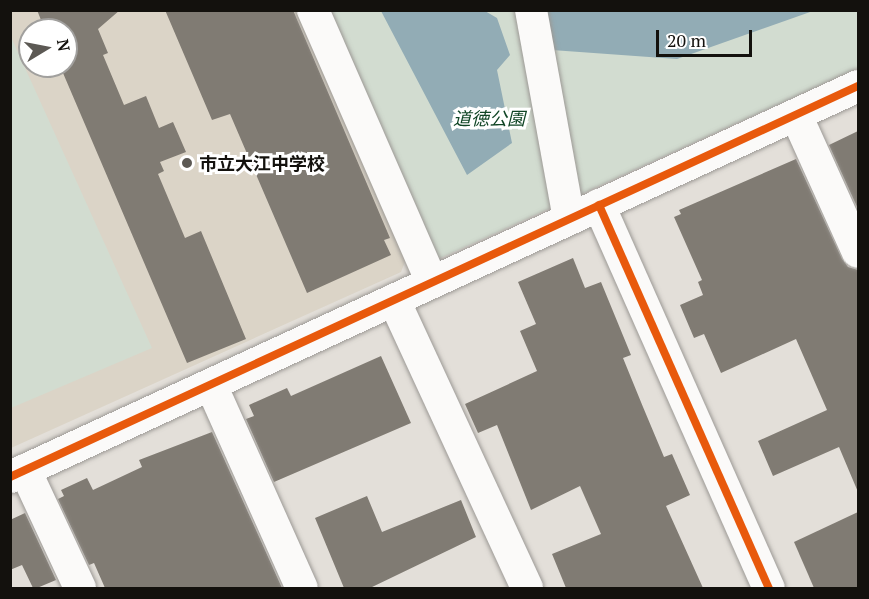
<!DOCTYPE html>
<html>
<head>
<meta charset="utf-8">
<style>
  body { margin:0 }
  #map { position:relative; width:869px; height:599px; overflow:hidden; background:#e3dfd9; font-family:"PT Serif","Noto Sans JP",serif }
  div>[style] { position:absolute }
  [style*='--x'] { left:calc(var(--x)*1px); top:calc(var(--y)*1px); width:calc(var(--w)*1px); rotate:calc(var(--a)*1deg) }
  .built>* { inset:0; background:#dbd4c7 }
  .green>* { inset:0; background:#d2dcd0 }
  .water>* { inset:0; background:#92acb5 }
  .building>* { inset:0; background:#807b73 }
  .roads { filter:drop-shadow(0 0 2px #9c9995) drop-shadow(0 0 2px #9c9995) }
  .minor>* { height:32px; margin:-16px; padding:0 16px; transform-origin:16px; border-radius:16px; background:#fbfaf9 }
  .cycleway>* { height:8px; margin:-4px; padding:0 4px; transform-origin:4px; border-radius:4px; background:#e8590c }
  .dots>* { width:16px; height:16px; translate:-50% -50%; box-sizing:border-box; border:3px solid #fff; border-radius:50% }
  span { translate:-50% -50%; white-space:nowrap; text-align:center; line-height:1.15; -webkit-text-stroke:6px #fff; paint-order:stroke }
  .park-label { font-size:18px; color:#104525; font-style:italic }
  .poi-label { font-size:18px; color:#13110d; font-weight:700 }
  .left { translate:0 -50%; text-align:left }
  .frame { position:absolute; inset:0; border:12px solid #13110d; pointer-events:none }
  .north { position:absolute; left:18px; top:18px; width:60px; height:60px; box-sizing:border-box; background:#fff; border:2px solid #a1a09e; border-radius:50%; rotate:80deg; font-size:16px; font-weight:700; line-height:24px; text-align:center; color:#13110d }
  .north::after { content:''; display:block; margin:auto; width:21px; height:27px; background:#5c5954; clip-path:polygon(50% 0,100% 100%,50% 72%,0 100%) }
  .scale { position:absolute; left:656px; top:30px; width:96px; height:27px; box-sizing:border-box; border:3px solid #13110d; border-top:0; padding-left:8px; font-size:18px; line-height:21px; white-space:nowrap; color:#13110d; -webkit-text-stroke:4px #fff; paint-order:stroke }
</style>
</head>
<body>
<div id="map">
  <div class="built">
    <div style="clip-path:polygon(evenodd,10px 11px,296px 11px,406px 259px,401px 272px,11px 448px,10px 11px,30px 30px,66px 30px,66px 66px,30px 66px,30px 30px)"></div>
  </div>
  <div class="green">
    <div style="clip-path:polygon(326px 11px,858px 11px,858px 68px,434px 261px)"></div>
    <div style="clip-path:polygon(11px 37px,152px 348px,11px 408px,10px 408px)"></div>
  </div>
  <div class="water">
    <div style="clip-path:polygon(381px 11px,485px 11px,497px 18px,510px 55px,497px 70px,512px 143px,467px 175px)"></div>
    <div style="clip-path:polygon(531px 11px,813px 11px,677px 59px,538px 49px)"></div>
  </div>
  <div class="building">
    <div style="clip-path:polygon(37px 10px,120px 10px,98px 29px,108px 53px,103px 55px,124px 105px,146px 96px,159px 128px,173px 122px,186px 152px,160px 162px,164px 171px,158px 174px,185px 238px,201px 231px,246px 339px,187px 363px,60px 66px,66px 66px,66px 30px,45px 30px)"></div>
    <div style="clip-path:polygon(165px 10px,293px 10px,390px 238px,384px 240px,391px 255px,307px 293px,230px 114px,212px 120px)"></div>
    <div style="clip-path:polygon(858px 131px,858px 209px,829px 145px)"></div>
    <div style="clip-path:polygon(796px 159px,842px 259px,848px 267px,858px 270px,858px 492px,839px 447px,773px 476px,758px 441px,827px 410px,796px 339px,721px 373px,704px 334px,694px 338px,680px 305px,703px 295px,698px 282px,702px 280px,674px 217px,681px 214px,679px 210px)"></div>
    <div style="clip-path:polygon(573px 258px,585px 288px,601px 282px,631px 355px,623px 358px,643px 407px,664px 457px,672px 454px,690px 495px,666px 506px,703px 588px,566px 588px,552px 554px,601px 534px,580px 486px,531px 510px,497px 425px,478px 433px,465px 404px,537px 371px,520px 331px,536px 324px,518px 282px)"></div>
    <div style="clip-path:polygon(381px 356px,411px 423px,274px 482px,246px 419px,254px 416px,249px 405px,287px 388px,291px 396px)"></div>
    <div style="clip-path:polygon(212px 432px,282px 588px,105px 588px,94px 563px,89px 565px,58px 499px,64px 496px,61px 490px,87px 478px,93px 490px,142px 467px,139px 460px)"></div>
    <div style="clip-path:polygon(367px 496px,382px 532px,461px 500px,476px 537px,370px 588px,344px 588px,315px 518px)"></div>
    <div style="clip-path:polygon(858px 512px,858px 588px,814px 588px,794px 542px)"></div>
    <div style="clip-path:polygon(25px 513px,56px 580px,37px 588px,33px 588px,22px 565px,10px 570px,10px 520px)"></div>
  </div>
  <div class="roads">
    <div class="minor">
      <div style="--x:313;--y:10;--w:297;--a:66.4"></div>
      <div style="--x:531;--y:10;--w:212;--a:79.7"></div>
      <div style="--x:796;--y:115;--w:150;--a:65.7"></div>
      <div style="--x:599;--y:205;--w:419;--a:66.1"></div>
      <div style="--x:394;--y:300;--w:317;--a:65.2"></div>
      <div style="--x:211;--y:385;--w:222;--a:65.9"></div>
      <div style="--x:25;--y:470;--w:130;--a:65"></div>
      <div style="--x:10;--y:477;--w:934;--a:-24.75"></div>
    </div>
  </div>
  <div class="cycleway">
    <div style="--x:599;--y:205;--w:419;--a:66.1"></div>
    <div style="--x:10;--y:477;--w:934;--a:-24.75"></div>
  </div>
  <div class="dots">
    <div style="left:187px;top:163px;background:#5c5954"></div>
  </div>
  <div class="park-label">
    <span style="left:489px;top:118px">道徳公園</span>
  </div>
  <div class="poi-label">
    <span class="left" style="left:199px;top:163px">市立大江中学校</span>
  </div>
  <div class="frame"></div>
  <div class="north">N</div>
  <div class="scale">20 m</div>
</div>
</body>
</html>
